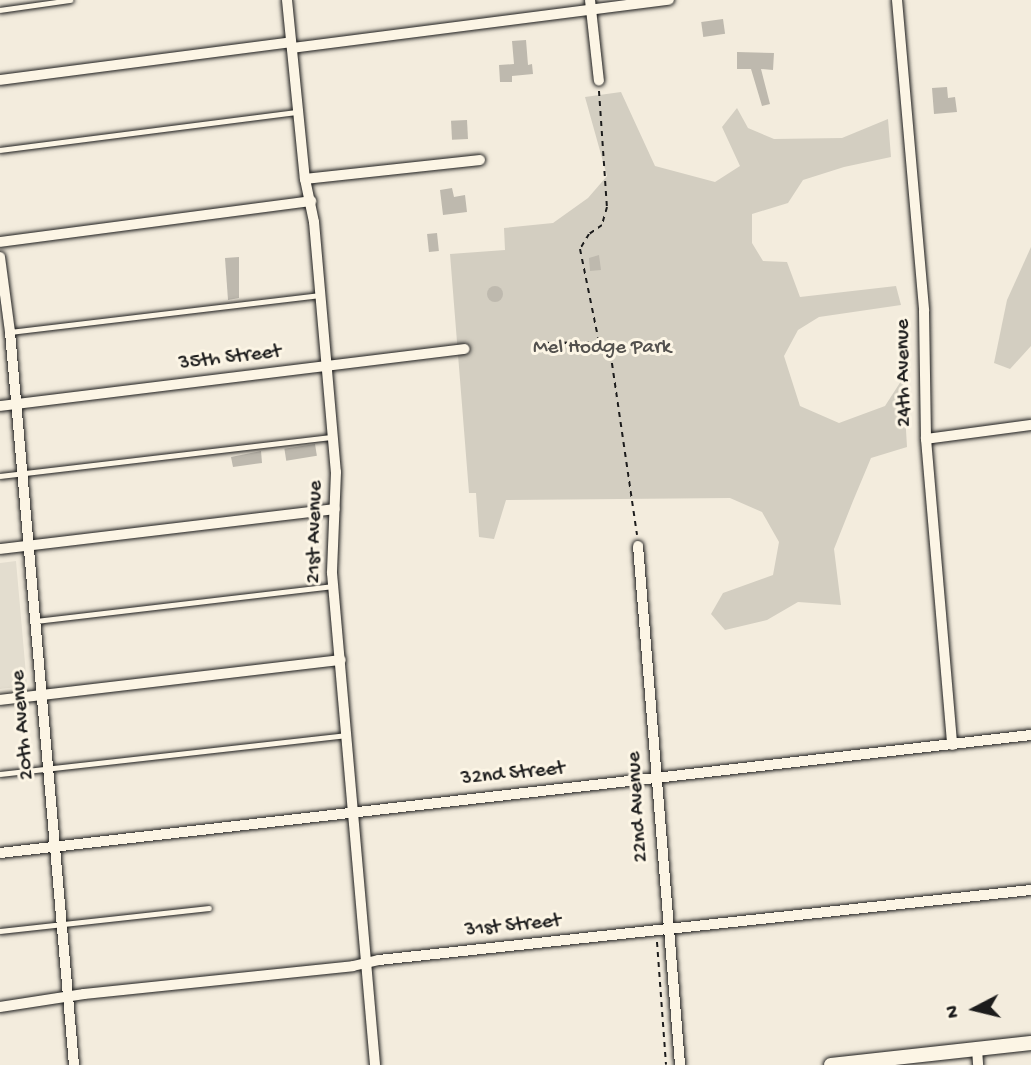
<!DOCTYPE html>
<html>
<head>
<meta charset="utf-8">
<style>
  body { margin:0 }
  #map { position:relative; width:1031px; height:1065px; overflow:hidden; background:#f3ecdd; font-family:"Gochi Hand",sans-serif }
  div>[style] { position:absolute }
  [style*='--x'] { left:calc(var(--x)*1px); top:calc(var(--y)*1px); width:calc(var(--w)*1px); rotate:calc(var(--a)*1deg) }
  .built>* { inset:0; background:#e3ddcf }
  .green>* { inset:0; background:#d3cec1 }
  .building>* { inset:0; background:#beb9ae; transform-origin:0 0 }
  .round { border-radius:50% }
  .path>* { height:2px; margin-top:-1px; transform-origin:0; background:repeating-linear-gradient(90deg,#1c1c1c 0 5px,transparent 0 10px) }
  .roads { filter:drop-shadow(0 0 2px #1c1c1c) drop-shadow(0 0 2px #1c1c1c) }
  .lane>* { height:4.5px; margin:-2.25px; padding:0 2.25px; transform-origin:2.25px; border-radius:2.25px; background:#fcf5e5 }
  .street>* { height:10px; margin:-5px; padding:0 5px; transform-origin:5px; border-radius:5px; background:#fcf5e5 }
  .secondary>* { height:14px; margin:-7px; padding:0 7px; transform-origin:7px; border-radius:7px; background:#fcf5e5 }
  span { translate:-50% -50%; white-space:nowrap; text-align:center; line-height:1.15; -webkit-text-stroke:6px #fcf5e5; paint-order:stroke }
  .park-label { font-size:21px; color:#53514e }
  .street-label { font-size:21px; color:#1c1c1c }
  .north { position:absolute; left:940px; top:974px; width:70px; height:70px; -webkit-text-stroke:5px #fcf5e5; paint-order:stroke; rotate:263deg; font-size:19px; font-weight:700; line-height:28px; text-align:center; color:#1c1c1c }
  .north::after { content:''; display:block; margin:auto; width:24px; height:32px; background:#1c1c1c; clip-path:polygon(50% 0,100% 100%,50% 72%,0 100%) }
</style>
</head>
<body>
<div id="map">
  <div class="built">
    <div style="clip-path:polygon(16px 561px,27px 686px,0 689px,0 563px)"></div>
  </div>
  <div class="green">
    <div style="clip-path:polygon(621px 92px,655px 166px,715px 182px,740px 166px,722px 127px,737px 108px,748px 128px,774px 139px,842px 138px,888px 119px,891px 157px,844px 167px,803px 180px,788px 203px,752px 214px,752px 243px,763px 261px,787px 262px,800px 297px,896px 286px,901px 305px,819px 317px,798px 330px,784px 356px,800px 406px,839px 423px,885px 406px,903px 378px,907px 447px,871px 458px,853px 501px,834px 549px,841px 605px,798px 602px,767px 620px,725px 630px,711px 614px,723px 593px,773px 575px,779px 542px,762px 512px,730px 498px,506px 500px,494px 539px,479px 537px,476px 493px,469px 493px,450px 254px,505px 250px,504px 228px,553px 223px,588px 198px,607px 176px,585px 97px)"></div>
    <div style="clip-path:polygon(1031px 247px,1031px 346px,1010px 369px,994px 363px,1007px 300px)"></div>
  </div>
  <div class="building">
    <div style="left:723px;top:19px;width:15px;height:22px;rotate:82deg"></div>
    <div style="clip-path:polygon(526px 40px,528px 65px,532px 64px,533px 74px,512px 76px,512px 82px,500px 82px,499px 65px,514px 64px,512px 41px)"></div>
    <div style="clip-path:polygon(737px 52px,774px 53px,773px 70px,761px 69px,770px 104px,762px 106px,751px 69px,737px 69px)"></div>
    <div style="clip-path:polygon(947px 87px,948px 98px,955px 97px,957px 112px,934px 114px,932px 88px)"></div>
    <div style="left:467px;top:120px;width:19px;height:16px;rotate:87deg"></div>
    <div style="clip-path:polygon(452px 188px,454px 197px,465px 195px,467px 212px,443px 215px,440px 190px)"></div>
    <div style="left:437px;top:233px;width:18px;height:10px;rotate:84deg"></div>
    <div style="clip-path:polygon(599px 255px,601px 270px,590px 271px,589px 258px)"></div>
    <div style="clip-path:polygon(239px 257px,239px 298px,228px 300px,225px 258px)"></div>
    <div class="round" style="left:487px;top:286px;width:16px;height:16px"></div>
    <div style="left:315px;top:444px;width:12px;height:31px;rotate:81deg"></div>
    <div style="clip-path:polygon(261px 451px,262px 463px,233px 467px,231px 457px)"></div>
  </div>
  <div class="path">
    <div style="--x:599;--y:91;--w:116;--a:86.1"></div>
    <div style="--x:607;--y:207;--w:19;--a:106"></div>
    <div style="--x:602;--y:225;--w:16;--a:145"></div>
    <div style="--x:589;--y:234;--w:17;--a:121"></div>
    <div style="--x:580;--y:249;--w:95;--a:78.5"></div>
    <div style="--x:599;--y:342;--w:58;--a:179"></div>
    <div style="--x:541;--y:343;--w:68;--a:0"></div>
    <div style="--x:609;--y:343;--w:194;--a:81.7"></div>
    <div style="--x:657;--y:942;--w:123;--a:85.8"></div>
  </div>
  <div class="roads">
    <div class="lane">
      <div style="--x:0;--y:10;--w:71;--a:-8.1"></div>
      <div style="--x:0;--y:150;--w:300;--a:-7.3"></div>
      <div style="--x:10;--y:332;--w:312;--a:-6.8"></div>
      <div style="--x:0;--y:476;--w:335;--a:-6.7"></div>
      <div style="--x:36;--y:621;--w:299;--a:-6.7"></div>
      <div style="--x:0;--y:774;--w:349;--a:-6.4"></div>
      <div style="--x:0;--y:931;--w:210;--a:-6.3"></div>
    </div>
    <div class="street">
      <div style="--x:287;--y:0;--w:180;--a:84.3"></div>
      <div style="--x:305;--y:179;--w:44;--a:78.2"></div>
      <div style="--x:314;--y:222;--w:251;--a:85"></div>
      <div style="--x:336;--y:472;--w:101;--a:92.3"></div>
      <div style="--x:332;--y:573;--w:494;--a:85"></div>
      <div style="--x:590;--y:0;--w:81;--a:83.7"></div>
      <div style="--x:897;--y:0;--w:312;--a:85"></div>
      <div style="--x:924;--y:311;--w:128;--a:89.1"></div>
      <div style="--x:926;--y:439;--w:307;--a:85.1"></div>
      <div style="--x:292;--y:48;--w:380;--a:-7.3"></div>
      <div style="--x:0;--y:80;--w:293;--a:-7.4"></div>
      <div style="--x:305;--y:179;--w:176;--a:-6.2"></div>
      <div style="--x:0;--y:242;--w:314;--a:-7.5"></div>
      <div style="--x:0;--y:257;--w:76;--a:82.4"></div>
      <div style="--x:10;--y:332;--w:736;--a:85.01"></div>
      <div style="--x:0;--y:406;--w:468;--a:-7"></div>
      <div style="--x:926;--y:439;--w:106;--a:-7.6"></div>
      <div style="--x:638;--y:546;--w:521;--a:85.37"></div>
      <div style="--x:0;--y:549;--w:337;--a:-6.8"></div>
      <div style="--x:0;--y:700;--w:343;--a:-6.7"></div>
      <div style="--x:0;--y:853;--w:1038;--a:-6.53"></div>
      <div style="--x:0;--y:1007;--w:85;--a:-8.8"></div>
      <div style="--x:84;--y:994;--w:270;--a:-5.9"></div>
      <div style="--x:353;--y:966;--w:27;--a:-13"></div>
      <div style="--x:379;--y:960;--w:656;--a:-6.13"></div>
      <div style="--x:977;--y:1049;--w:16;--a:86"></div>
    </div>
    <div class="secondary">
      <div style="--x:831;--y:1065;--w:201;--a:-6.3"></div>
    </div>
  </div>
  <div class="park-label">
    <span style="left:602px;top:349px">Mel Hodge Park</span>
  </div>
  <div class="street-label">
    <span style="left:230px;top:359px;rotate:-7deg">35th Street</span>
    <span style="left:905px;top:373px;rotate:-91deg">24th Avenue</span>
    <span style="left:316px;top:532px;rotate:-89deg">21st Avenue</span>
    <span style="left:24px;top:725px;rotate:-95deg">20th Avenue</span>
    <span style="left:513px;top:775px;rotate:-6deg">32nd Street</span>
    <span style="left:639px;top:807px;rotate:-94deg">22nd Avenue</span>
    <span style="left:513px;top:927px;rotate:-6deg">31st Street</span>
  </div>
  <div class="north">N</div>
</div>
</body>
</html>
